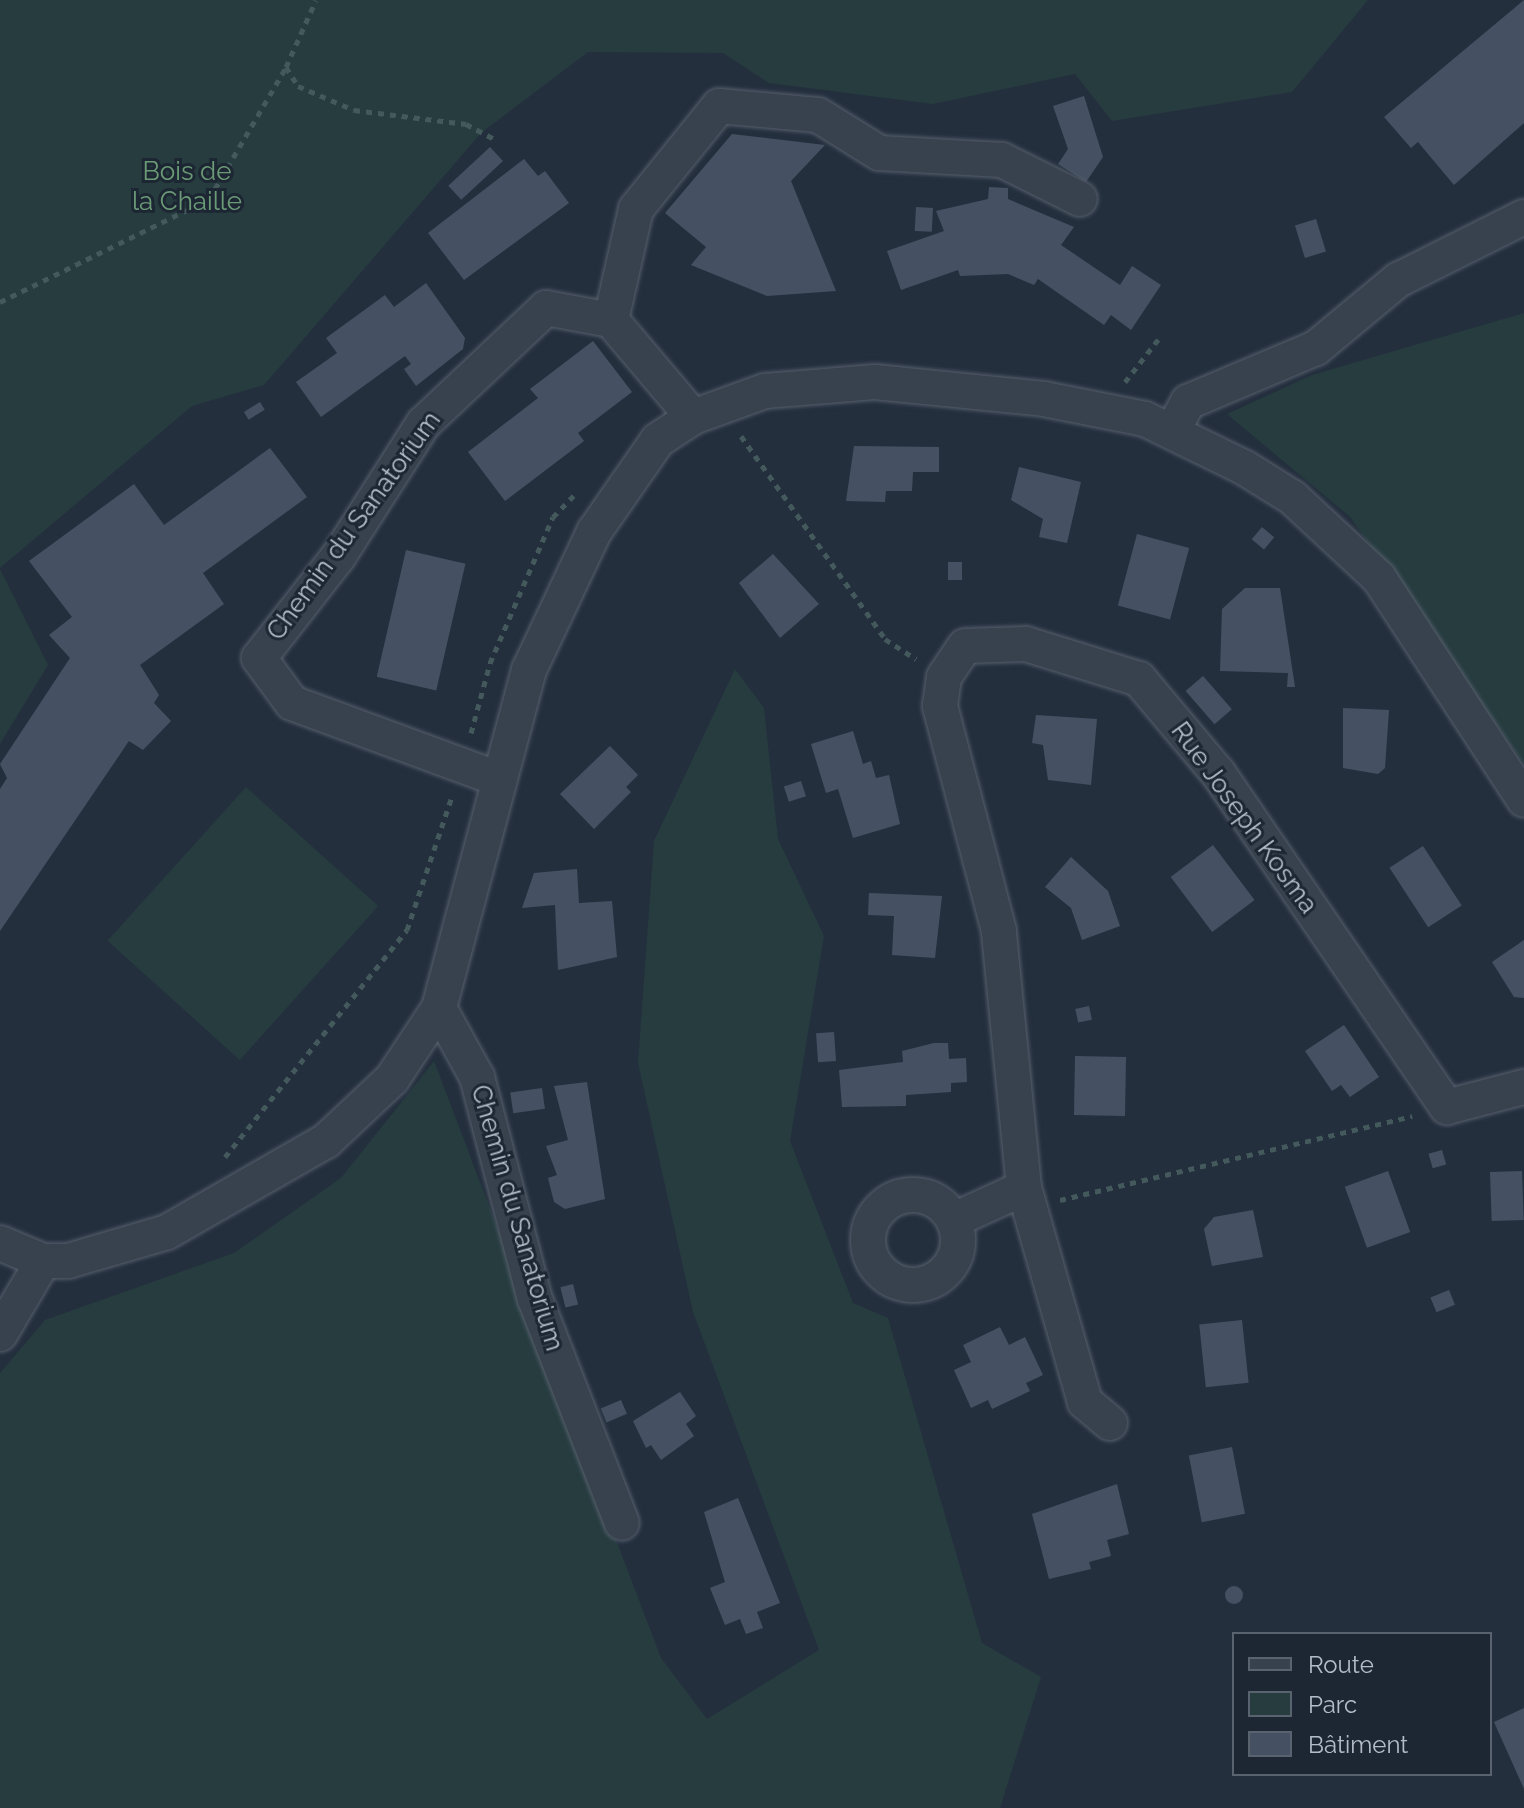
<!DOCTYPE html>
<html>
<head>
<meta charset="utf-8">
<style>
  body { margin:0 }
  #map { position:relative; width:1524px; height:1808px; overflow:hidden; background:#242f3e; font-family:Raleway,sans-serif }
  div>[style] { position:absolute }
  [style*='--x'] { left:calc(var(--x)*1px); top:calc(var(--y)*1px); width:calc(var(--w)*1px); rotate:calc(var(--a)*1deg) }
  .green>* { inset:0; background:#263c3f; transform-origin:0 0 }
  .building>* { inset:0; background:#455162; transform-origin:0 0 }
  .round { border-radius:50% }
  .path>* { height:5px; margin-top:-2.5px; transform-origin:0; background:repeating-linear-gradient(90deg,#44595c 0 6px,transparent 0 12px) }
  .roads { filter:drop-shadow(0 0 2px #565f6c) drop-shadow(0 0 2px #565f6c) }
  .minor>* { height:34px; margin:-17px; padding:0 17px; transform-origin:17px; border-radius:17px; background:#38414e }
  .minor>.ring { margin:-17px; padding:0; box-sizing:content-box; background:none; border:34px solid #38414e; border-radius:50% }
  span { translate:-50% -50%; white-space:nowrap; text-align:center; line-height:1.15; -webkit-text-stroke:6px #1d2633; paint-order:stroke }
  .park-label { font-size:26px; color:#6b9a76 }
  .street-label { font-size:26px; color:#b4bcc9 }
  .legend { position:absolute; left:1232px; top:1632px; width:260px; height:144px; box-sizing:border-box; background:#1d2633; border:2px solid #59626f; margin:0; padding:10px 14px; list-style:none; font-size:24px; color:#b4bcc9 }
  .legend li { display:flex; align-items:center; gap:16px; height:40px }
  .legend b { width:40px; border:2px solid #59626f }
</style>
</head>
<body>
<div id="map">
  <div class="green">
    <div style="clip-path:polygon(0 0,1368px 0,1292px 92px,1112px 121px,1075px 74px,933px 104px,769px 83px,723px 53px,588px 52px,481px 133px,264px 385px,192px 406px,0 568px)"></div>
    <div style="clip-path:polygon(1524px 313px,1524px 764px,1350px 517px,1227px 414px,1312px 375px)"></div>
    <div style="clip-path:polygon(0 569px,48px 665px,0 744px)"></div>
    <div style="clip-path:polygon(735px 669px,764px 708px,778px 839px,824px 936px,790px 1141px,853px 1303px,888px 1318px,982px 1643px,1041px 1677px,1000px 1808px,0 1808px,0 1373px,45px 1320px,234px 1253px,341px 1178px,434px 1061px,661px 1658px,707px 1719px,819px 1650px,693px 1312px,638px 1063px,654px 841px)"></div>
    <div style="left:246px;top:787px;width:178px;height:207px;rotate:42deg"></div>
  </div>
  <div class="building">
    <div style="clip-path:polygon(1524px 0,1524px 123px,1454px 185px,1418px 142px,1411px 148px,1384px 117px)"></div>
    <div style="clip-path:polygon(1084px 96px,1103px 157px,1086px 182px,1058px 164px,1068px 149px,1053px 106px)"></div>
    <div style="clip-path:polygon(732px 134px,825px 145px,791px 181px,836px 291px,767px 296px,691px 265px,706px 247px,665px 213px)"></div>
    <div style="left:490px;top:147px;width:19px;height:57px;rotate:47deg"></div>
    <div style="clip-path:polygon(524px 159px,538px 176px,545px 171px,569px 203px,464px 280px,428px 233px)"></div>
    <div style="clip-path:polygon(989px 187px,1008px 188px,1008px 199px,1074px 227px,1061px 245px,1120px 285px,1132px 266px,1161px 285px,1131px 330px,1111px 315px,1104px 325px,1038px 279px,1034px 285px,1008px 274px,960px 276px,958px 270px,901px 290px,887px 251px,944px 231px,936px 211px,988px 199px)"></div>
    <div style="left:916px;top:207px;width:17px;height:24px;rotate:3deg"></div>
    <div style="left:1316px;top:219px;width:34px;height:22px;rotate:73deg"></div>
    <div style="clip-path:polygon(426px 283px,465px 338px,463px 349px,416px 386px,404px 369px,411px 364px,405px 356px,321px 417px,296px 382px,337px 353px,326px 338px,385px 295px,394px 307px)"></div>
    <div style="clip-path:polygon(593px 341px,632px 392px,578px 433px,584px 441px,505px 501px,468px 452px,538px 398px,530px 389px)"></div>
    <div style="left:260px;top:402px;width:9px;height:19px;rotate:58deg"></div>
    <div style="clip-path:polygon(854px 446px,939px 447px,939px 472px,913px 472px,912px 491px,886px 491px,885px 502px,846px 501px)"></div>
    <div style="clip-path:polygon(270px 448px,307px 497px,203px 573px,224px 604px,140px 665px,159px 695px,154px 703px,171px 721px,143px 750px,129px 741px,0 931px,0 789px,7px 778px,0 764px,70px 658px,49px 635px,72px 617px,29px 561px,134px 484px,164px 525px)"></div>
    <div style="clip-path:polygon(1019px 467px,1081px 482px,1067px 543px,1039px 537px,1043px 519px,1011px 500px)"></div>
    <div style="left:1262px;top:527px;width:16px;height:16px;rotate:40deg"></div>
    <div style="left:1137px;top:534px;width:54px;height:74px;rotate:15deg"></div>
    <div style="left:406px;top:550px;width:61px;height:130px;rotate:13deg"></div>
    <div style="clip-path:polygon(773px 554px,819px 604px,780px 638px,739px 583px)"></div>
    <div style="left:948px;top:562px;width:14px;height:18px"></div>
    <div style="clip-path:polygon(1245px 588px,1280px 588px,1295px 687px,1287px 687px,1288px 673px,1220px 671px,1222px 609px)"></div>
    <div style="left:1203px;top:676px;width:44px;height:23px;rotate:49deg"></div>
    <div style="clip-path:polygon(1343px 708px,1389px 710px,1385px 768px,1378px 774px,1343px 768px)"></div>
    <div style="clip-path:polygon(1036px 715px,1097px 719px,1091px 785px,1048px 780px,1043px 745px,1032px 743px)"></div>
    <div style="clip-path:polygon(853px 731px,863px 764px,871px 761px,876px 778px,889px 775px,900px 824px,853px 838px,838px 789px,826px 793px,811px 744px)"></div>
    <div style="clip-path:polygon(610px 746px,638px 775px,626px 787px,631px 792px,594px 829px,560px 794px)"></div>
    <div style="left:801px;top:781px;width:16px;height:18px;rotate:72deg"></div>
    <div style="left:1213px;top:845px;width:69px;height:53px;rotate:53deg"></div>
    <div style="left:1423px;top:846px;width:71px;height:40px;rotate:57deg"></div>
    <div style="clip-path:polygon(1071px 857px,1108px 891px,1120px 926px,1082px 940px,1071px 908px,1045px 887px)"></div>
    <div style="clip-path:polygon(577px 869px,579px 903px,612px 901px,617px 957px,558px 970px,555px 905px,522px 908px,534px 873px)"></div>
    <div style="clip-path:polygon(869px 893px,942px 896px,935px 958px,892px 955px,894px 916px,868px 915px)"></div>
    <div style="clip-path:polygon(1524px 940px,1524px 998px,1514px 997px,1492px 962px)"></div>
    <div style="left:1089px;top:1006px;width:14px;height:14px;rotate:78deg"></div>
    <div style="clip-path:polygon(1344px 1025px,1379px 1077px,1350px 1097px,1341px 1085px,1332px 1091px,1305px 1051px)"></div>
    <div style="left:834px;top:1032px;width:29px;height:18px;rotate:86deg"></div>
    <div style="clip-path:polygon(934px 1043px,948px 1043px,949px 1059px,966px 1058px,967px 1082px,951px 1083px,951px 1092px,906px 1095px,906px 1106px,842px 1107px,839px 1070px,903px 1062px,902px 1051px)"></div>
    <div style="left:1126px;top:1057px;width:59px;height:51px;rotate:91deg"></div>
    <div style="clip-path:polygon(587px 1082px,605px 1199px,565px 1209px,554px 1202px,548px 1178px,557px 1175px,546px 1146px,568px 1140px,554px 1086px)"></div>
    <div style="left:542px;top:1088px;width:21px;height:32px;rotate:82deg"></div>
    <div style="left:1442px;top:1150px;width:15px;height:14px;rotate:74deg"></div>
    <div style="left:1388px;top:1171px;width:65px;height:46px;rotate:70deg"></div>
    <div style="left:1522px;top:1171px;width:49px;height:32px;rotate:88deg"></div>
    <div style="clip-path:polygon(1253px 1210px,1263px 1257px,1212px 1266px,1204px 1229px,1214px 1217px)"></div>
    <div style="left:573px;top:1284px;width:21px;height:13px;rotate:76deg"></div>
    <div style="left:1449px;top:1290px;width:16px;height:20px;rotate:68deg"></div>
    <div style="left:1242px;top:1320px;width:63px;height:43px;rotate:84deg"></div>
    <div style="clip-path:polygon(1000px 1327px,1009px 1345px,1025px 1337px,1043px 1375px,1026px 1383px,1030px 1391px,992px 1409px,988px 1400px,971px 1408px,954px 1370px,971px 1362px,963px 1345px)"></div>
    <div style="clip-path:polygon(680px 1392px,696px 1416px,686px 1424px,694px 1436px,661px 1460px,651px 1445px,646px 1448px,633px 1421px)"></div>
    <div style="left:621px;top:1400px;width:15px;height:22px;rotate:67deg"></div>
    <div style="left:1232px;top:1447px;width:68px;height:44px;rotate:79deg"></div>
    <div style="clip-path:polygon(1117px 1484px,1129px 1534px,1107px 1540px,1111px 1556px,1089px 1562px,1091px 1569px,1049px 1579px,1032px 1514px)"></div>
    <div style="clip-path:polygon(738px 1498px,780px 1603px,757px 1612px,763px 1628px,746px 1634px,740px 1619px,725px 1625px,710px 1588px,725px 1582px,704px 1512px)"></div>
    <div class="round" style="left:1225px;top:1586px;width:18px;height:18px"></div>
    <div style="clip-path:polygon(1524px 1708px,1524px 1789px,1494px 1722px)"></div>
  </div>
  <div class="path">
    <div style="--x:286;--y:67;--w:22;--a:58"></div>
    <div style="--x:298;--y:86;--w:61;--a:23.2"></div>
    <div style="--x:354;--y:110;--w:113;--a:7.1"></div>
    <div style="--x:466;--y:124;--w:32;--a:28"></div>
    <div style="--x:0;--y:302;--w:233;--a:-26.2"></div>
    <div style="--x:209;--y:199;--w:153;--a:-59.7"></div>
    <div style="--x:286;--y:67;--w:73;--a:-65.9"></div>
    <div style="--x:1125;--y:382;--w:58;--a:-52"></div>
    <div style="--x:741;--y:436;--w:249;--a:54.6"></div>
    <div style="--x:885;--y:639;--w:37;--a:33"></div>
    <div style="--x:471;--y:733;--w:73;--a:-74.8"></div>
    <div style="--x:490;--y:663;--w:159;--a:-66.7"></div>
    <div style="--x:553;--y:517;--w:35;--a:-46"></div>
    <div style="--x:225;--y:1157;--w:291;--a:-51.3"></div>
    <div style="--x:407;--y:930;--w:141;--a:-71.4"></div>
    <div style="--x:1060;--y:1200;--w:362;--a:-13.4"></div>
  </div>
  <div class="roads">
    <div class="minor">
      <div style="--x:611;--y:320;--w:114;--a:-77.3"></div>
      <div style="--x:636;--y:209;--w:132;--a:-51.1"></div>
      <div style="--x:719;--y:106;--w:99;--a:5.2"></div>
      <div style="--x:818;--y:115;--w:72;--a:31.9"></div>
      <div style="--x:879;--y:153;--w:123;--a:3.3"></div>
      <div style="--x:1002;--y:160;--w:87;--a:26.6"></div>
      <div style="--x:1173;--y:430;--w:32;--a:-62"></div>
      <div style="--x:1188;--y:402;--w:139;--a:-22.9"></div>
      <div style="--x:1316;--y:348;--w:107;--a:-39.7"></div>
      <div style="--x:1398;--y:280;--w:141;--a:-26.6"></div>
      <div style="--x:496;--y:778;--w:217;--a:-159.8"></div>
      <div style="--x:292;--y:703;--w:56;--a:-126.3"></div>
      <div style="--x:259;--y:658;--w:128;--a:-52"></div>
      <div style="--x:338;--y:557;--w:158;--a:-57.4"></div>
      <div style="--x:423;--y:424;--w:169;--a:-43.3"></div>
      <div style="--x:546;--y:308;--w:66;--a:10.5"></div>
      <div style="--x:611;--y:320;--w:127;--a:49.8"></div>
      <div style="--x:439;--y:1008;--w:79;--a:61.2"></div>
      <div style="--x:477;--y:1077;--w:229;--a:75.4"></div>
      <div style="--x:535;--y:1299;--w:240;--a:68.8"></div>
      <div class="ring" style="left:868px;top:1195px;width:56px;height:56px"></div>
      <div style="--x:954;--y:1220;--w:77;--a:-24.6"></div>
      <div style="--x:0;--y:1243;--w:47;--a:22.7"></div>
      <div style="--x:43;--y:1261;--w:25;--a:0"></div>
      <div style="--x:68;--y:1261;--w:103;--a:-16.3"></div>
      <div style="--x:167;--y:1232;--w:183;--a:-29.8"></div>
      <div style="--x:326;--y:1141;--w:91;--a:-43.2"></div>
      <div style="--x:392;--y:1079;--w:85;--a:-56.5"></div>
      <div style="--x:439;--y:1008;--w:350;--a:-75.1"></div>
      <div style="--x:529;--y:670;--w:153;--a:-64.8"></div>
      <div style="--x:594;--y:532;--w:112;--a:-55.2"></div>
      <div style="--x:658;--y:440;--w:42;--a:-33.3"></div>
      <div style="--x:693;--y:417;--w:77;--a:-19.9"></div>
      <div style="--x:765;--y:391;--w:110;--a:-4.7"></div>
      <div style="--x:875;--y:382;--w:170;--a:5.7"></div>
      <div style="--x:1044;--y:399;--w:103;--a:11.2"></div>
      <div style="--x:1145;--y:419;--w:111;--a:26.1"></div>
      <div style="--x:1245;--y:468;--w:57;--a:32"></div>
      <div style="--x:1293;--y:498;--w:117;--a:42.9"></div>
      <div style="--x:1379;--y:578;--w:265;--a:56.8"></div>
      <div style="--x:0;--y:1334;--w:85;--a:-59.5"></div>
      <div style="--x:1110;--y:1423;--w:33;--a:-140"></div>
      <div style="--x:1085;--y:1402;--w:223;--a:-105.9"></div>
      <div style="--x:1024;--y:1188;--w:258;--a:-95.6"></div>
      <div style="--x:999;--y:931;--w:233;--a:-104.7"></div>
      <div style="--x:940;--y:706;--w:29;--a:-82"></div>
      <div style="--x:944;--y:677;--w:37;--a:-56"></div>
      <div style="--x:965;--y:646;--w:61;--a:-1.9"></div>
      <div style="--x:1026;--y:644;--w:118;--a:17.2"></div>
      <div style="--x:1139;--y:679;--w:123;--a:50"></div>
      <div style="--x:1218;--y:773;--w:405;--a:55.6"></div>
      <div style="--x:1447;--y:1107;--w:80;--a:-14.6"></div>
    </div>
  </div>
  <div class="park-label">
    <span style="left:187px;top:187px">Bois de<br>la Chaille</span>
  </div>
  <div class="street-label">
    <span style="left:354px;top:526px;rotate:-54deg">Chemin du Sanatorium</span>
    <span style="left:1244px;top:818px;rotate:54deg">Rue Joseph Kosma</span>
    <span style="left:517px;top:1218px;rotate:74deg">Chemin du Sanatorium</span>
  </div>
  <ul class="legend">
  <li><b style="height:10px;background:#38414e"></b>Route</li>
  <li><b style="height:22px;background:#263c3f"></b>Parc</li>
  <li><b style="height:22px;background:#455162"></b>Bâtiment</li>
  </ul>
</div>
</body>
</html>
